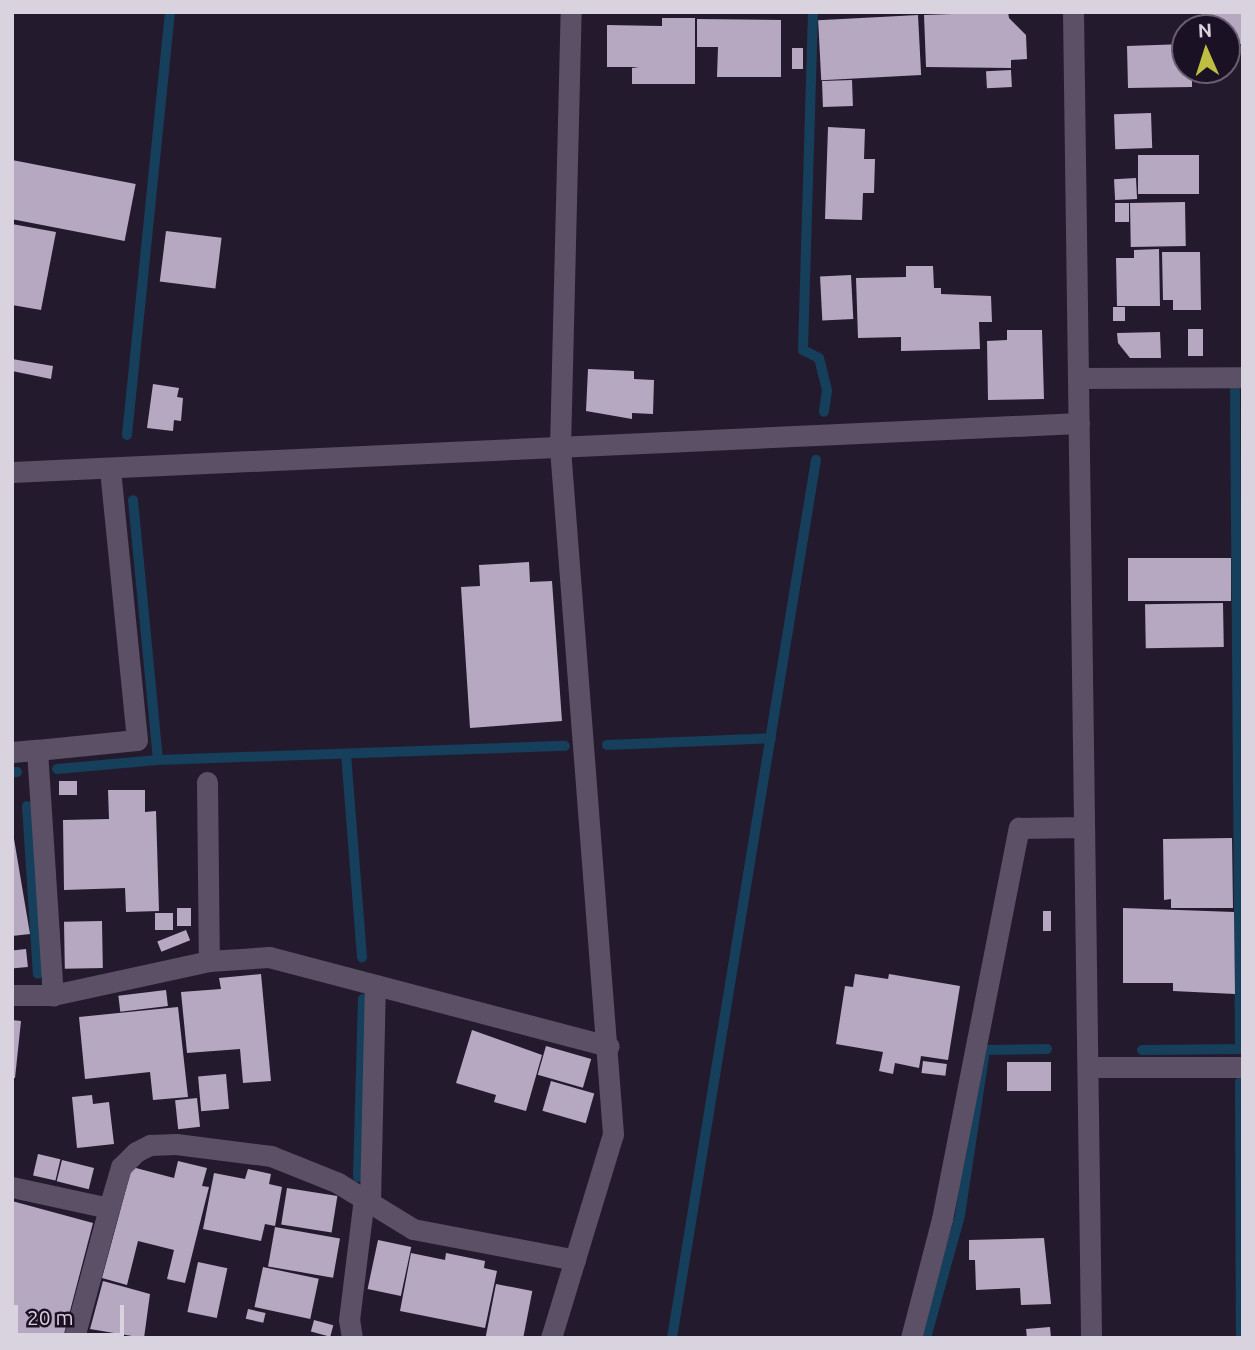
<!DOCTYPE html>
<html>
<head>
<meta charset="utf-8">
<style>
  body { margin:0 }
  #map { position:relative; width:1255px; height:1350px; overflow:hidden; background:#241a2e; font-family:Ubuntu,sans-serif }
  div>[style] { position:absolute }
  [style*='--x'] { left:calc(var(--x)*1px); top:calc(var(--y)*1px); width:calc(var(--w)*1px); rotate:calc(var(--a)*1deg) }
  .stream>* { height:10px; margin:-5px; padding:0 5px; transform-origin:5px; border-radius:5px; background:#153f5a }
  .building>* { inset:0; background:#b6a8c1; transform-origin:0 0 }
  .service>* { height:21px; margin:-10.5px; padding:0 10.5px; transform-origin:10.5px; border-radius:10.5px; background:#5b5066 }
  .minor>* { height:21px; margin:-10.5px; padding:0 10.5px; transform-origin:10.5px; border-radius:10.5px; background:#5b5066 }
  .tertiary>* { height:21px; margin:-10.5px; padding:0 10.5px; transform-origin:10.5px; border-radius:10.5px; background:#5b5066 }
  span { translate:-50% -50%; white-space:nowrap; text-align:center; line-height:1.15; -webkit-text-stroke:7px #1b1124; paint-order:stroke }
  .frame { position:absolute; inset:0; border:14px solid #d9d3e0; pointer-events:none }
  .north { position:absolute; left:1171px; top:14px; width:70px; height:70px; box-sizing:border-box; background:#1b1124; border:2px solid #675f6f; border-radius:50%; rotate:357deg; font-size:19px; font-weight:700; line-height:28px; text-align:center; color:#d9d3e0 }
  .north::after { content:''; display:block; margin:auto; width:24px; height:32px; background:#bebe42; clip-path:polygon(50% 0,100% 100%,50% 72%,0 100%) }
  .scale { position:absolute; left:14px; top:1305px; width:110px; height:32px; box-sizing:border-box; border:4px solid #d9d3e0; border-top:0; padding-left:9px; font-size:21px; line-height:24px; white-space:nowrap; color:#d9d3e0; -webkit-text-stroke:5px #1b1124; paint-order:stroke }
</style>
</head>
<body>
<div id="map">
  <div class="stream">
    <div style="--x:813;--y:12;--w:338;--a:91.7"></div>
    <div style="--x:803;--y:350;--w:18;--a:27"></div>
    <div style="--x:819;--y:358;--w:33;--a:76"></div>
    <div style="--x:827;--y:390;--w:22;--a:98"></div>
    <div style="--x:1235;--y:391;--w:658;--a:89.56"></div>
    <div style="--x:127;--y:435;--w:425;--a:-84.2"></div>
    <div style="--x:607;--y:745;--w:164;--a:-2.4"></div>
    <div style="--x:346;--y:754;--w:204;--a:85.5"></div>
    <div style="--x:158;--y:760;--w:407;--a:-2"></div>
    <div style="--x:57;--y:769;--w:101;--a:-5.1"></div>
    <div style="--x:158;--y:760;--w:261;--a:-95.5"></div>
    <div style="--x:12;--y:772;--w:5;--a:0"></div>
    <div style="--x:27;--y:806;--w:168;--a:86.3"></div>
    <div style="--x:1142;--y:1050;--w:101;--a:-0.6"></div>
    <div style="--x:1240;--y:1082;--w:256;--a:89.8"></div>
    <div style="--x:358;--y:1177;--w:178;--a:-88.4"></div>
    <div style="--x:672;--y:1338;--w:890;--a:-80.69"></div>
    <div style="--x:926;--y:1338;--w:128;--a:-74.5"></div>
    <div style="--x:960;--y:1215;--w:167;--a:-81.4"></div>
    <div style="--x:985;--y:1050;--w:62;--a:-0.9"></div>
  </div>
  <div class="building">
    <div style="clip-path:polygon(1008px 12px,1009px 18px,1026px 35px,1027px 59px,1011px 60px,1011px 68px,926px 67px,924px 15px)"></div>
    <div style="clip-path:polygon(1202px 12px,1243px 12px,1243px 44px,1227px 44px,1227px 28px,1202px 28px)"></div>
    <div style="left:918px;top:15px;width:60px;height:100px;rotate:87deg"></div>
    <div style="clip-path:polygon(662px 18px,695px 18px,695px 84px,632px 84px,632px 68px,639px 67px,607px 67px,607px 25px,662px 26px)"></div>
    <div style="clip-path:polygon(697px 19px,781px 20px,781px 77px,717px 77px,718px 47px,697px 47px)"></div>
    <div style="clip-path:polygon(1185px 44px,1185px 70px,1192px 70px,1192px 87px,1128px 88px,1127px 46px)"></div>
    <div style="left:792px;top:48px;width:11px;height:21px"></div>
    <div style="left:1011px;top:70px;width:17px;height:25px;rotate:87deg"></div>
    <div style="left:852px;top:80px;width:26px;height:30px;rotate:88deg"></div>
    <div style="left:1151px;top:113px;width:35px;height:37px;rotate:88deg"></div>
    <div style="clip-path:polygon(828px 127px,865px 129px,864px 159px,875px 159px,874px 193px,863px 193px,862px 220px,825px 219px)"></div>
    <div style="left:1138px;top:155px;width:61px;height:39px"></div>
    <div style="left:12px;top:160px;width:126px;height:58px;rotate:11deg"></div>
    <div style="left:1136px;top:178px;width:21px;height:22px;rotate:87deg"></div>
    <div style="left:1185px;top:202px;width:44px;height:55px;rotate:89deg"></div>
    <div style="left:1129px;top:203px;width:19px;height:14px;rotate:90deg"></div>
    <div style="clip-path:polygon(12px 224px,56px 232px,41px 310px,12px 305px)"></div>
    <div style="left:166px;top:231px;width:56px;height:51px;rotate:7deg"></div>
    <div style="clip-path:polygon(1159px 249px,1160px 306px,1117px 306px,1116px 258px,1134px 258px,1134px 250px)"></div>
    <div style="clip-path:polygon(1162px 252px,1200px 252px,1201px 310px,1173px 310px,1173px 300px,1163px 300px)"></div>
    <div style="clip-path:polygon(906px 266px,933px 266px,934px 288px,941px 288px,941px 294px,991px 296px,992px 322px,979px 322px,980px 349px,901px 351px,901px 337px,858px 338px,856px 278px,906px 277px)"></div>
    <div style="left:851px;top:275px;width:44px;height:31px;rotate:87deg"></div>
    <div style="left:1113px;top:307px;width:12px;height:14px"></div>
    <div style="left:1188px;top:329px;width:15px;height:27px"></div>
    <div style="clip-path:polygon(1007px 330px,1042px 330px,1044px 399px,988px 400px,987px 341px,1007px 340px)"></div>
    <div style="clip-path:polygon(1160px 332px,1161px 358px,1130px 358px,1118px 343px,1117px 333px)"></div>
    <div style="clip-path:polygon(12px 359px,53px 366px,51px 379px,12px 371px)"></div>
    <div style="clip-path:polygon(588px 369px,634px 371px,634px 379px,654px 380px,653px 414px,632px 413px,632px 419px,586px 411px)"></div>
    <div style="clip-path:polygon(153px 384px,179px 388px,177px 397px,183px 398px,181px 421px,174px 420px,173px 431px,147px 428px)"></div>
    <div style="left:1231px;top:558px;width:43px;height:103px;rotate:90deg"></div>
    <div style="clip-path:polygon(529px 562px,530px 582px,552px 581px,562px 721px,470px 728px,461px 587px,480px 586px,479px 565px)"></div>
    <div style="left:1223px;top:603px;width:44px;height:78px;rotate:89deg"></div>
    <div style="left:59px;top:781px;width:18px;height:14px"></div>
    <div style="clip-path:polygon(108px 790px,145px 790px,145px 812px,156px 811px,159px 911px,126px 912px,125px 888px,64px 890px,63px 820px,109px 819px)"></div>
    <div style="clip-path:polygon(12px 827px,30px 934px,12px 936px)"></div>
    <div style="clip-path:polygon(1232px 838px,1233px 908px,1171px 908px,1171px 899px,1164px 900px,1163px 839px)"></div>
    <div style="left:177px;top:908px;width:14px;height:18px"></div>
    <div style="clip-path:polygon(1123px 908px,1234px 912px,1235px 994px,1173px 991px,1173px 983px,1123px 983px)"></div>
    <div style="left:1043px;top:911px;width:8px;height:20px"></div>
    <div style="left:155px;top:913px;width:18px;height:17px"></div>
    <div style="left:102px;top:921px;width:47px;height:38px;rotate:89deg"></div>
    <div style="left:186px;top:930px;width:11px;height:31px;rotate:68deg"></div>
    <div style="left:26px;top:949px;width:18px;height:14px;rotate:84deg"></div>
    <div style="clip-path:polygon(261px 974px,271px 1081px,243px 1083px,240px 1049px,187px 1053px,181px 992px,221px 989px,219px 978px)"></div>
    <div style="clip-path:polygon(855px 974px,888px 979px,889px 974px,960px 986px,948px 1060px,921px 1056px,919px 1068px,895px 1063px,893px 1074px,879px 1071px,883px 1052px,836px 1044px,845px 986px,853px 987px)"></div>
    <div style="left:166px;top:990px;width:16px;height:48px;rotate:83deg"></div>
    <div style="clip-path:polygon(178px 1007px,188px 1097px,153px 1100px,150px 1072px,85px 1079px,79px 1017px)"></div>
    <div style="clip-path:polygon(12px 1020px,21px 1021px,15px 1078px,12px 1078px)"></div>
    <div style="clip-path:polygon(472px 1030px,542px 1055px,526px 1111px,494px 1102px,496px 1095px,456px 1083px)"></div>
    <div style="left:546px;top:1046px;width:47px;height:30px;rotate:16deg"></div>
    <div style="left:923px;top:1061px;width:24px;height:12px;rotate:7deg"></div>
    <div style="left:1007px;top:1062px;width:44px;height:29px"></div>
    <div style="left:226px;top:1074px;width:35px;height:28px;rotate:85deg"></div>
    <div style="left:551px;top:1081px;width:45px;height:31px;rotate:16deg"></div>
    <div style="clip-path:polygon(92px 1095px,93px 1104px,109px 1102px,114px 1144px,77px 1148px,72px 1097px)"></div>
    <div style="left:197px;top:1098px;width:29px;height:22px;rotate:84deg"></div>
    <div style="left:38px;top:1154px;width:23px;height:22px;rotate:13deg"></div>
    <div style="left:62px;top:1160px;width:33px;height:22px;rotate:14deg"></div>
    <div style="clip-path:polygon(178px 1161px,207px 1168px,202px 1186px,209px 1187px,185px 1283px,167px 1279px,174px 1250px,138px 1241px,127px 1285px,102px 1278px,132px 1167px,174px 1178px)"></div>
    <div style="clip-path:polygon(248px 1169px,271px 1174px,269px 1184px,282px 1187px,275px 1226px,265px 1224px,261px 1241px,203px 1229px,214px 1173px,245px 1179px)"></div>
    <div style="left:287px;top:1188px;width:51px;height:37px;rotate:9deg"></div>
    <div style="clip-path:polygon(12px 1201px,93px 1223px,63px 1338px,12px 1338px)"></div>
    <div style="left:275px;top:1227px;width:66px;height:40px;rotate:10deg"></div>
    <div style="clip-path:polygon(1044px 1238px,1051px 1304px,1021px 1305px,1020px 1288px,976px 1290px,975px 1260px,969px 1260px,969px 1240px)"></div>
    <div style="left:378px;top:1240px;width:34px;height:50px;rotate:12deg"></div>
    <div style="clip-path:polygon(411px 1253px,445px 1260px,446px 1253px,485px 1261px,484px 1268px,497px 1271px,485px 1328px,400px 1311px)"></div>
    <div style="left:198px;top:1262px;width:30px;height:51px;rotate:12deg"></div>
    <div style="left:263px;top:1267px;width:57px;height:41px;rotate:12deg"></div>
    <div style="clip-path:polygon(103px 1281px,150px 1294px,144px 1338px,90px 1329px)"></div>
    <div style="left:496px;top:1284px;width:37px;height:54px;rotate:11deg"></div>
    <div style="left:248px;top:1309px;width:18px;height:10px;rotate:13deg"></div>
    <div style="left:314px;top:1320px;width:20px;height:12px;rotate:15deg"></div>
    <div style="left:1050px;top:1327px;width:11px;height:24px;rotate:85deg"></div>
  </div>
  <div class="service">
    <div style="--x:352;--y:1338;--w:18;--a:-99"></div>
    <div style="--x:349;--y:1320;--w:123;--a:-83"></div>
  </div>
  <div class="minor">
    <div style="--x:1078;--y:378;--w:165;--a:-0.3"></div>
    <div style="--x:12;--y:472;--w:1068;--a:-2.63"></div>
    <div style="--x:37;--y:750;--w:100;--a:-5.7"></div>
    <div style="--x:137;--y:740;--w:272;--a:-95.7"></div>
    <div style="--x:12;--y:752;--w:25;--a:-5"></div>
    <div style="--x:37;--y:750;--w:246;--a:86.3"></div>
    <div style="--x:207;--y:782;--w:179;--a:89.4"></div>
    <div style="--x:12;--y:995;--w:41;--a:0"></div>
    <div style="--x:53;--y:995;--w:160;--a:-12.3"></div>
    <div style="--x:209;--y:961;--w:60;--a:-3.8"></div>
    <div style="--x:269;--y:957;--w:351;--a:14.7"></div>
    <div style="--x:1088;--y:1067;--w:155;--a:0"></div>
    <div style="--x:12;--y:1187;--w:99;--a:12.2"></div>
    <div style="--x:109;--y:1208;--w:135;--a:105.1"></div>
    <div style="--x:370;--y:1202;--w:217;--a:-88.7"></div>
    <div style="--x:109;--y:1208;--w:43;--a:-73.7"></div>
    <div style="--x:121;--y:1167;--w:21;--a:-45"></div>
    <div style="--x:136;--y:1152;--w:16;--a:-27"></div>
    <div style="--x:150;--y:1145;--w:26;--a:-2"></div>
    <div style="--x:176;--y:1144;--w:96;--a:7.2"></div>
    <div style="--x:271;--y:1156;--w:72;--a:21.9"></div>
    <div style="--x:338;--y:1183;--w:88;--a:31.5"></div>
    <div style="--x:413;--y:1229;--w:165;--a:10.8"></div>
    <div style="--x:551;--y:1338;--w:213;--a:-73.1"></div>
    <div style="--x:613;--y:1134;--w:688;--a:-94.42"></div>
    <div style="--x:560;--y:448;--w:436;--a:-88.6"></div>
    <div style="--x:911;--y:1338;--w:123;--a:-75.4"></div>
    <div style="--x:942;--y:1219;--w:399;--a:-78.9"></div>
    <div style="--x:1019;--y:828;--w:65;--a:-0.9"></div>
  </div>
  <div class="tertiary">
    <div style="--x:1073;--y:12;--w:1326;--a:89.22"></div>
  </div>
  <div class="frame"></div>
  <div class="north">N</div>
  <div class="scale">20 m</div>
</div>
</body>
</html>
